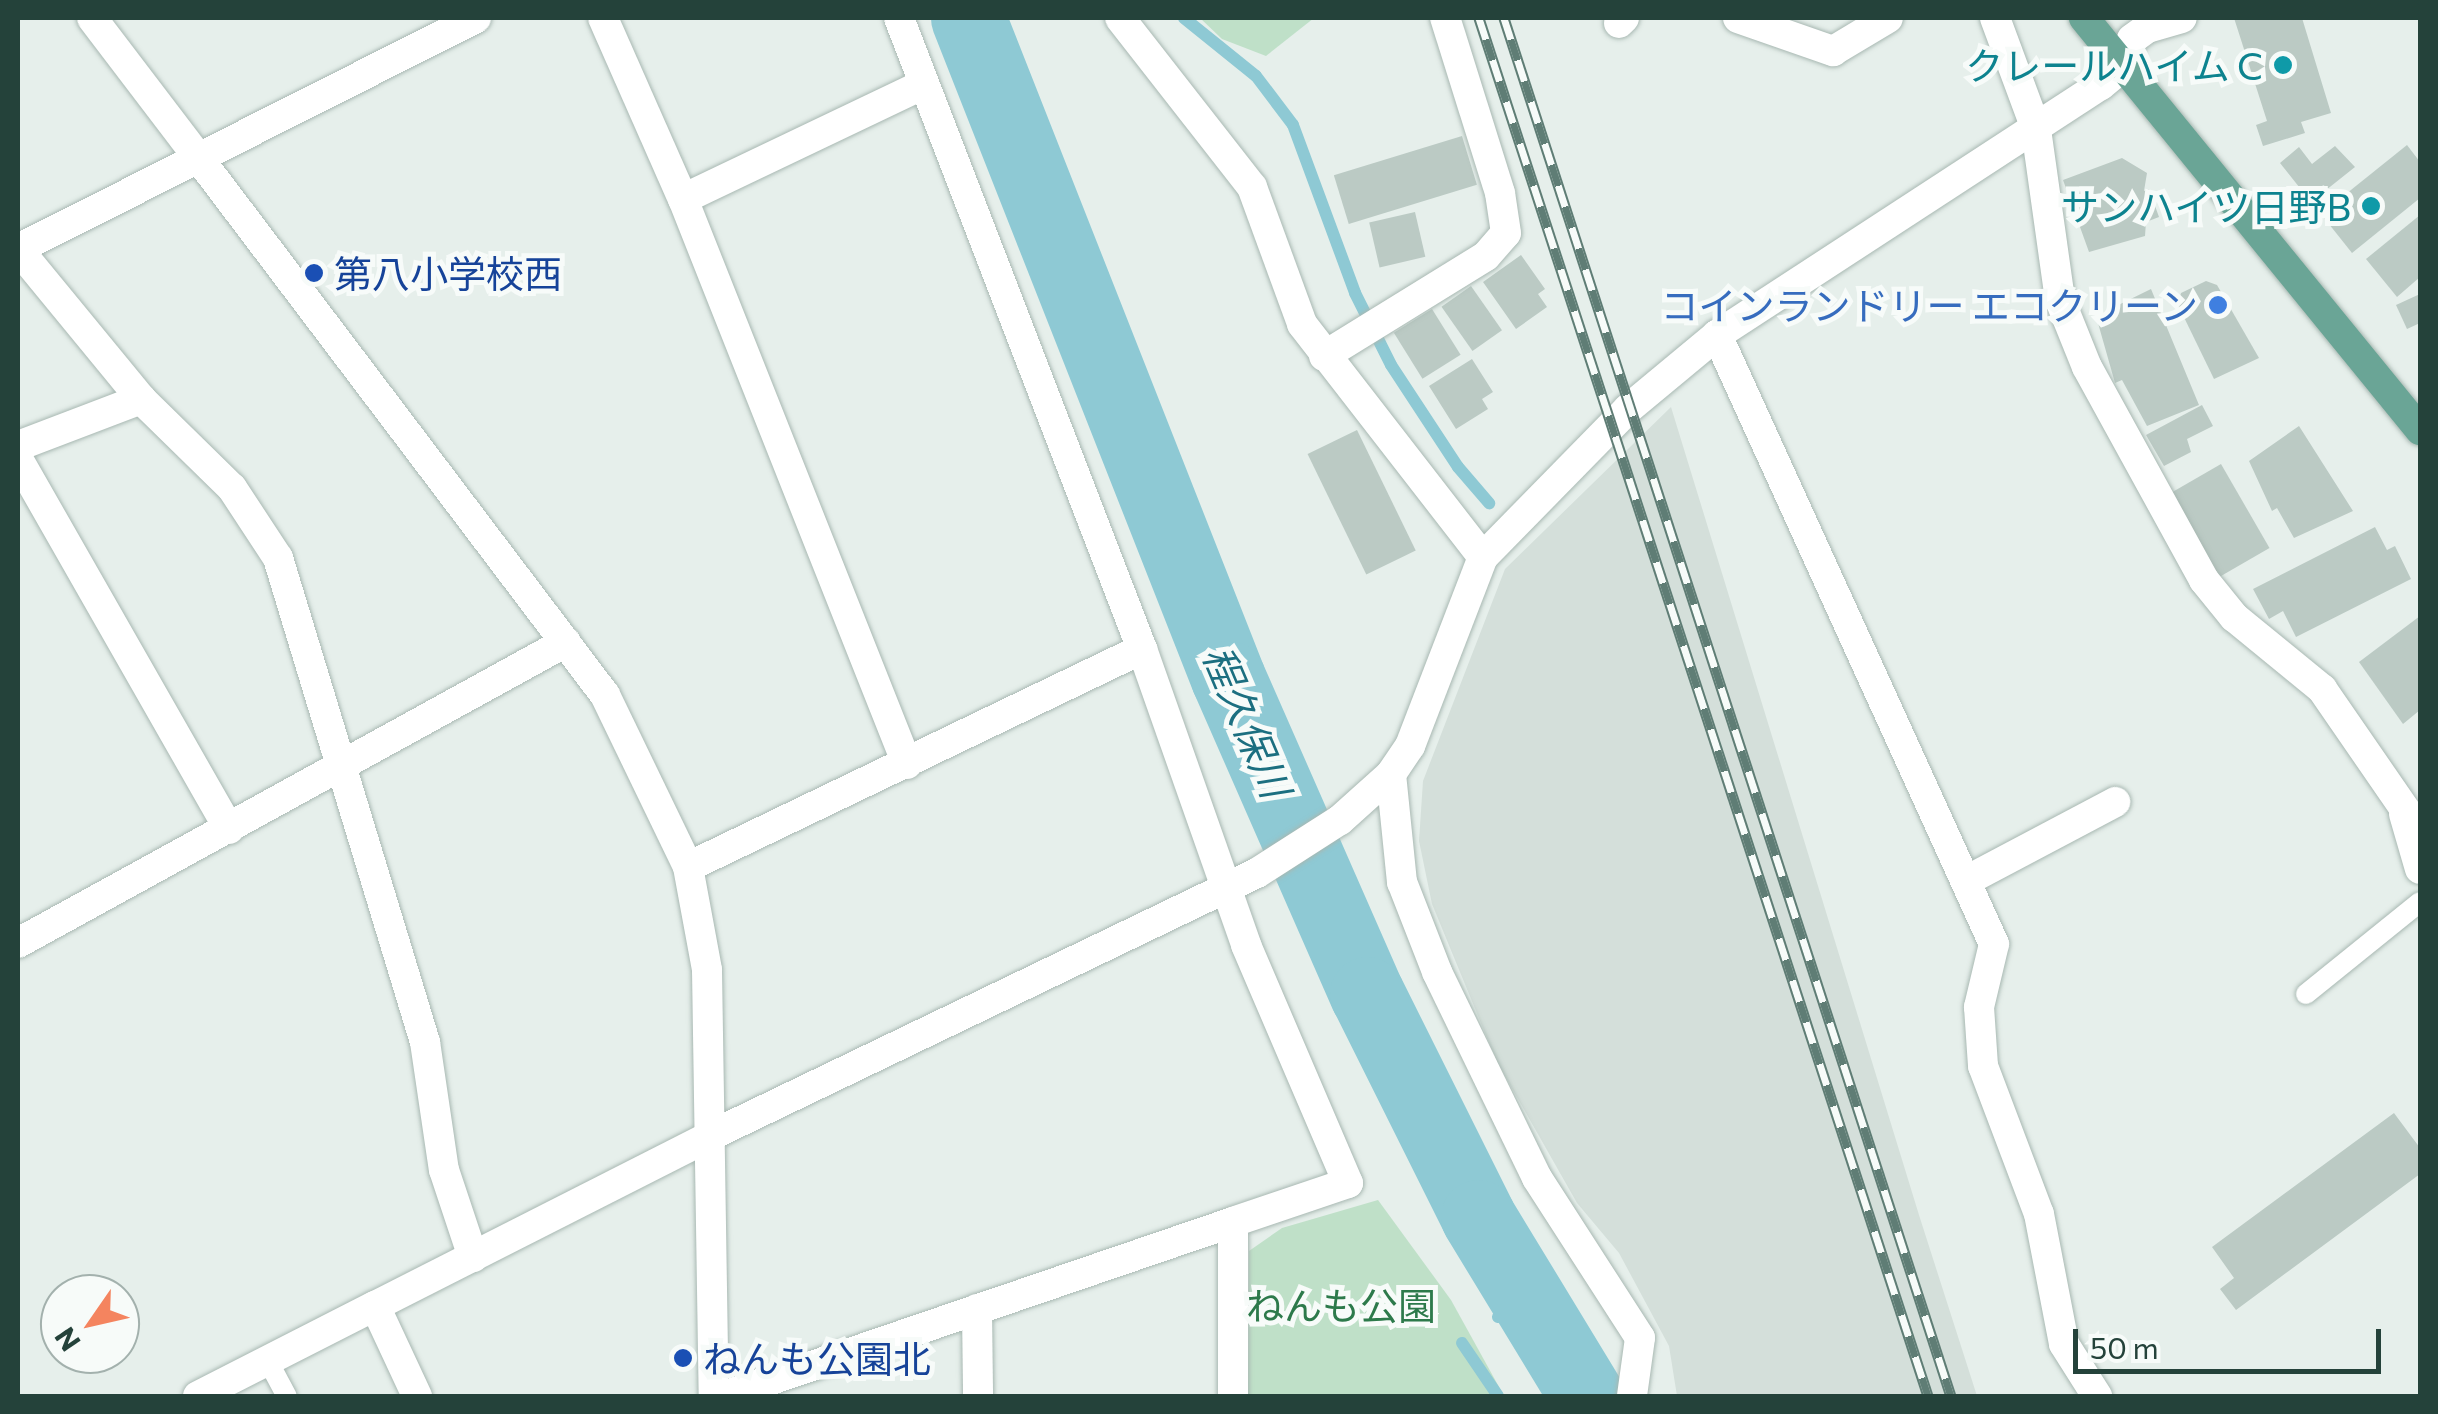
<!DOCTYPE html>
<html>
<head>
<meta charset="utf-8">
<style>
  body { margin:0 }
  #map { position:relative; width:2438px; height:1414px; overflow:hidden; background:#e6efeb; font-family:Commissioner,"Noto Sans JP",sans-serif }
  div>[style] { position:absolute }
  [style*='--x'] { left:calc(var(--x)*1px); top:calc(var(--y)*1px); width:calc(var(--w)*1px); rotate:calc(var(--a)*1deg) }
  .built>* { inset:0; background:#d4dfda }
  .green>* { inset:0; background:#bfe0c8 }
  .stream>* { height:12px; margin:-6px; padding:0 6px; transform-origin:6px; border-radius:6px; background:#8ec9d4 }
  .river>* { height:75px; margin:-37.5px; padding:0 37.5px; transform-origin:37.5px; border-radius:37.5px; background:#8ec9d4 }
  .building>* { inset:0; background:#bbcac4; transform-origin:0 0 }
  .roads { filter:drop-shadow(0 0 2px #a8b8b2) drop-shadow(0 0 2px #a8b8b2) }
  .service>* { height:20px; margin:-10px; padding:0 10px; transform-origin:10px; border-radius:10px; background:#fff }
  .minor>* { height:30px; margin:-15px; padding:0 15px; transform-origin:15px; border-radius:15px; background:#fff }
  .tertiary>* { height:30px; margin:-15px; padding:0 15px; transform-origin:15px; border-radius:15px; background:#fff }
  .primary>* { height:30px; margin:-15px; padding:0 15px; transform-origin:15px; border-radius:15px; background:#6aa596 }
  .rail>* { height:11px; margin-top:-5.5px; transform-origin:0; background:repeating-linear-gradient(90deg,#f7fbf9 0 22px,#5f7d75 0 44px); box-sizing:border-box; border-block:2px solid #5f7d75 }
  .dots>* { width:28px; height:28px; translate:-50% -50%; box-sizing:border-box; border:5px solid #f7fbf9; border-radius:50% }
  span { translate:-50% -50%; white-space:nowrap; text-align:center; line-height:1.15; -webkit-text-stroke:10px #f7fbf9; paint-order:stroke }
  .culture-label { font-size:38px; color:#0d838f }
  .right { translate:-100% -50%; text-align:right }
  .transit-label { font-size:38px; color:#164399 }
  .left { translate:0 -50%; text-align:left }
  .shop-label { font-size:38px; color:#366cbe }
  .park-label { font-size:38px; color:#2d7a4b }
  .water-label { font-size:40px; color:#1c6f80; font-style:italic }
  .frame { position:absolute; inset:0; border:20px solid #24423a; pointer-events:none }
  .north { position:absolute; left:40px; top:1274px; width:100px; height:100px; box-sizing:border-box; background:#f7fbf9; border:2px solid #a3b1ad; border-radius:50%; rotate:236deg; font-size:28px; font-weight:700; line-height:40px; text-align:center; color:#24423a }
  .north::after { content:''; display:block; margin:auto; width:35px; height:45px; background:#f4845f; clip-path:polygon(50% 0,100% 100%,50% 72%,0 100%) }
  .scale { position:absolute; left:2073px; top:1329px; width:308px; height:45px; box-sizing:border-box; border:5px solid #24423a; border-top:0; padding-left:12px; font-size:30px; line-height:35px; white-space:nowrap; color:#24423a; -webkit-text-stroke:8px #f7fbf9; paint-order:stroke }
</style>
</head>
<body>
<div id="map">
  <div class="built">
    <div style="clip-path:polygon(1671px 407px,1919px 1215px,1977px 1396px,1677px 1396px,1669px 1346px,1619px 1253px,1577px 1203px,1497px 1062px,1432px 904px,1419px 841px,1423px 781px,1505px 569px)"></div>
  </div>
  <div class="green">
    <div style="clip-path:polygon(1200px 18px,1314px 18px,1266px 56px,1222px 39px)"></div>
    <div style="clip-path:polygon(1378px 1200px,1451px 1300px,1504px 1396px,1248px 1396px,1249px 1251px,1282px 1228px)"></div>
  </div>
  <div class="stream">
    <div style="--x:1184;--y:18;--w:92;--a:38.9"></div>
    <div style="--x:1256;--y:76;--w:61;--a:52.9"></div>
    <div style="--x:1293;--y:125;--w:179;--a:69.7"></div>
    <div style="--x:1355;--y:293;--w:80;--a:63.4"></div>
    <div style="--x:1391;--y:365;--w:122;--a:56.7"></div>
    <div style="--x:1458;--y:467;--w:48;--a:49.3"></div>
    <div style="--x:1498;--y:1317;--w:34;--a:-38"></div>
    <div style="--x:1462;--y:1343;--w:64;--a:55.8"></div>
  </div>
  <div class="river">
    <div style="--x:968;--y:18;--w:709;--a:68.5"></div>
    <div style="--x:1228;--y:678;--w:345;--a:66.3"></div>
    <div style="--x:1367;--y:994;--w:249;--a:63.5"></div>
    <div style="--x:1478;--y:1217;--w:210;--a:58.7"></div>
  </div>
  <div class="building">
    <div style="clip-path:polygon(2234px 18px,2302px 18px,2331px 113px,2301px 122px,2305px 133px,2263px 146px,2256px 125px,2267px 121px)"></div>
    <div style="left:1462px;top:136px;width:51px;height:134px;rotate:73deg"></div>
    <div style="clip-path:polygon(2407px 145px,2420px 162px,2420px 198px,2352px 253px,2321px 214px)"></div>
    <div style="clip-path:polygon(2299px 147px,2312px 164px,2335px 146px,2355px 167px,2311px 202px,2280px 163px)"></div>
    <div style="clip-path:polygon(2122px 158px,2147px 173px,2144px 191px,2149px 189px,2159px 217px,2146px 222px,2145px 236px,2089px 252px,2063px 180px)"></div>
    <div style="left:1415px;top:212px;width:46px;height:47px;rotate:77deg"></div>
    <div style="clip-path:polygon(2420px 215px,2420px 277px,2397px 297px,2366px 259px)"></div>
    <div style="clip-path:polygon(1521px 255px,1545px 289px,1538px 294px,1547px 307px,1516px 329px,1483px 282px)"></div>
    <div style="clip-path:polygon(2206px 281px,2217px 285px,2259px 358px,2214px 379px,2178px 305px,2181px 293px)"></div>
    <div style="left:1471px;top:286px;width:54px;height:36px;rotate:55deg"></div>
    <div style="clip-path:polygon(2151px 289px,2199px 405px,2147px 426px,2122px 380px,2115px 383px,2096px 316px)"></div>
    <div style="clip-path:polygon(2420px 294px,2420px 323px,2407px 329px,2396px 305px)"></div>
    <div style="left:1432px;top:309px;width:54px;height:45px;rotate:58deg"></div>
    <div style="clip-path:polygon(1472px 359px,1493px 392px,1482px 399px,1488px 409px,1456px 429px,1429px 386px)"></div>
    <div style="clip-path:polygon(2202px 405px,2213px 426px,2187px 439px,2191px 452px,2164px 466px,2146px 435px)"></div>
    <div style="clip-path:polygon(2299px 426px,2353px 511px,2294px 538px,2277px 508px,2272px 511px,2249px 461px)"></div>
    <div style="left:1357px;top:430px;width:134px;height:55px;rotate:64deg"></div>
    <div style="left:2221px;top:464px;width:97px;height:58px;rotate:60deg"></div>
    <div style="clip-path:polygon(2375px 527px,2387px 550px,2395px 546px,2411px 579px,2296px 637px,2283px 611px,2269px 619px,2253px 589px)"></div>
    <div style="clip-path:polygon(2420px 616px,2420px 710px,2403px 724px,2359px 662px)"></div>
    <div style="clip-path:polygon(2394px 1113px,2420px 1148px,2420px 1174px,2236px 1310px,2220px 1289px,2234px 1278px,2212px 1247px)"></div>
  </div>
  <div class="roads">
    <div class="service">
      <div style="--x:2306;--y:994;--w:146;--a:-38.9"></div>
      <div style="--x:268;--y:1361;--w:40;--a:62"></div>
    </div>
    <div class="minor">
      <div style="--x:92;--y:18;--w:173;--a:52.7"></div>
      <div style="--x:603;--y:18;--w:198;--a:66.2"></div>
      <div style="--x:899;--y:18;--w:676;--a:68.94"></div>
      <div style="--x:1142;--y:649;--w:314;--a:70.6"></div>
      <div style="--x:1246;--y:945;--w:259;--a:66.8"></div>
      <div style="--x:1348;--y:1183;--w:121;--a:161.3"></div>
      <div style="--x:1233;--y:1222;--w:174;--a:90"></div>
      <div style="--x:1120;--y:18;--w:214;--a:52"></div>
      <div style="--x:1252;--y:187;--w:146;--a:69.9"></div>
      <div style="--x:1302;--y:324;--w:295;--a:52.2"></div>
      <div style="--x:1738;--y:18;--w:101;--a:19.2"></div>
      <div style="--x:1833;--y:51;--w:64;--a:-31"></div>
      <div style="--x:1995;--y:18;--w:118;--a:69.7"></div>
      <div style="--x:2036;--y:129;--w:173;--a:82"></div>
      <div style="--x:2060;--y:300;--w:72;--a:68.1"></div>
      <div style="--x:2087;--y:367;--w:243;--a:61.2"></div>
      <div style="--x:2204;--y:580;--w:48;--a:51"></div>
      <div style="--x:2234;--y:617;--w:114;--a:39.3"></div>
      <div style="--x:2322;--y:689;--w:173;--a:55.4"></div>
      <div style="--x:1619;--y:23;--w:7;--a:-45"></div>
      <div style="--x:18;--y:249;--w:194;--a:50.6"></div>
      <div style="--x:141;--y:399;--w:127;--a:44.4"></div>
      <div style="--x:232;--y:488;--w:84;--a:56.7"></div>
      <div style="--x:278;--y:558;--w:506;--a:73.11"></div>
      <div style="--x:425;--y:1042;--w:129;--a:81.6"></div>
      <div style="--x:444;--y:1170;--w:92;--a:71.6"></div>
      <div style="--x:18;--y:249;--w:513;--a:-26.76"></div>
      <div style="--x:1717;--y:335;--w:669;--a:65.54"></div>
      <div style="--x:1994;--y:944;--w:65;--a:103.4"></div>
      <div style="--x:1979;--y:1007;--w:59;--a:86.1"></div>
      <div style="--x:1983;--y:1066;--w:158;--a:69.3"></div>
      <div style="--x:2039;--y:1214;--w:132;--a:79.1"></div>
      <div style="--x:2064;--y:1344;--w:62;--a:57.6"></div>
      <div style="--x:1324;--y:356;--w:190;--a:-31.7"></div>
      <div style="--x:1486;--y:256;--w:30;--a:-49"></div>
      <div style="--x:1506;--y:233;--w:40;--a:-98.5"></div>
      <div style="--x:1500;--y:193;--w:183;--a:-107.4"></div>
      <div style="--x:18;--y:446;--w:132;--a:-20.9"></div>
      <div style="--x:18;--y:459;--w:426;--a:60.3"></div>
      <div style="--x:907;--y:764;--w:608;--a:-111.63"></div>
      <div style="--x:683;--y:199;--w:267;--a:-25.5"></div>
      <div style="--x:1391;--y:774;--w:109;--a:84.2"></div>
      <div style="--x:1402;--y:882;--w:97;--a:68.7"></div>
      <div style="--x:1437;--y:972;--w:229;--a:64.1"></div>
      <div style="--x:1537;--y:1178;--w:190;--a:57.2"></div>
      <div style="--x:1640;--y:1338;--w:59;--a:97.9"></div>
      <div style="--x:2404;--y:814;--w:57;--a:73.8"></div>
      <div style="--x:688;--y:867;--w:504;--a:-25.65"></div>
      <div style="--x:1966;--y:881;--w:169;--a:-27.9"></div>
      <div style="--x:18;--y:943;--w:625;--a:-28.78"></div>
      <div style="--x:977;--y:1309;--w:87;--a:89.3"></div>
      <div style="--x:198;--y:1396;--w:199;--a:-27"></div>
      <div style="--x:417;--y:1396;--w:99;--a:-115"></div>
      <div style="--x:375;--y:1306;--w:380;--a:-26.9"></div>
      <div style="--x:714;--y:1134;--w:602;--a:-25.67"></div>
      <div style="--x:1257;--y:873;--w:98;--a:-32.6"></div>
      <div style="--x:1340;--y:820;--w:69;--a:-42"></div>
      <div style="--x:1391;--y:774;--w:34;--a:-56"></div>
      <div style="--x:1410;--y:746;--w:203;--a:-68.9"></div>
      <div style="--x:1483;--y:557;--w:207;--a:-45.6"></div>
      <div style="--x:1628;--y:409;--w:116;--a:-39.7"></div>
      <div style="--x:1717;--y:335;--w:458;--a:-33.1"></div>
      <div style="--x:2101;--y:85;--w:30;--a:-40"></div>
      <div style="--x:2124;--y:66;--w:28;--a:-73"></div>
      <div style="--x:2132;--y:39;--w:19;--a:-36"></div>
      <div style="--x:2147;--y:28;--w:36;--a:-16"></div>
      <div style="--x:724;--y:1396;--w:538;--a:-18.87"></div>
    </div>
    <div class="tertiary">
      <div style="--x:197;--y:156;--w:676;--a:52.88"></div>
      <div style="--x:605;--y:695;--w:191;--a:64.2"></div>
      <div style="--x:688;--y:867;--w:105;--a:79.5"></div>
      <div style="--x:707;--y:970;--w:426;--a:89.1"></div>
    </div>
    <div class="primary">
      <div style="--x:2084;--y:18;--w:532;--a:50.8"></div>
    </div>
  </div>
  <div class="rail">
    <div style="--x:1479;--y:18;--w:1449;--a:71.95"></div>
    <div style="--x:1504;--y:18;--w:1449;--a:72.03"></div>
  </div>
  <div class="dots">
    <div style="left:2283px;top:65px;background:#0f9aa8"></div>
    <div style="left:2371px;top:206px;background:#0f9aa8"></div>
    <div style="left:314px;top:273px;background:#1a4fb4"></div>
    <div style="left:2218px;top:305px;background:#3f7fe0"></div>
    <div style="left:683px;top:1358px;background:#1a4fb4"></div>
  </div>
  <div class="culture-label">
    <span class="right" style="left:2263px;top:65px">クレールハイム C</span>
    <span class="right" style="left:2351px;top:206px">サンハイツ日野B</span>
  </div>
  <div class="transit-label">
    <span class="left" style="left:334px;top:273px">第八小学校西</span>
    <span class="left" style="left:703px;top:1358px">ねんも公園北</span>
  </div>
  <div class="shop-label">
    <span class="right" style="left:2198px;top:305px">コインランドリー エコクリーン</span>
  </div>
  <div class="park-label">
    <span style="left:1341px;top:1305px">ねんも公園</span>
  </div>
  <div class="water-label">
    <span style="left:1248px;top:721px;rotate:67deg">程久保川</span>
  </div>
  <div class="frame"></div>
  <div class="north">N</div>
  <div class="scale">50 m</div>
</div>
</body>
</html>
